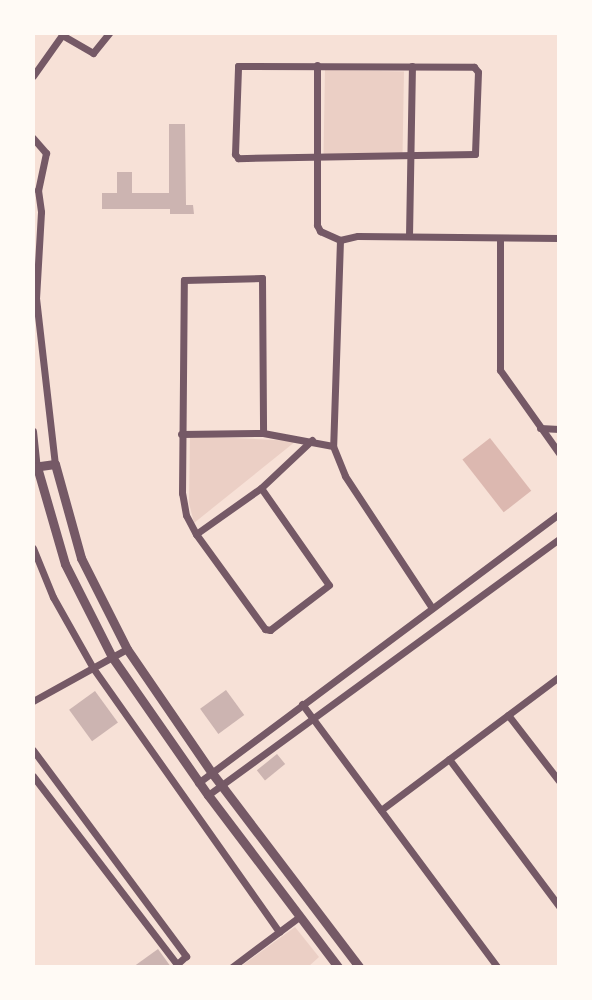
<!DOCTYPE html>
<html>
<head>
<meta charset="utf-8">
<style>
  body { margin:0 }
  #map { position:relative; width:592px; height:1000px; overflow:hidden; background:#f7e1d7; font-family:Manrope,sans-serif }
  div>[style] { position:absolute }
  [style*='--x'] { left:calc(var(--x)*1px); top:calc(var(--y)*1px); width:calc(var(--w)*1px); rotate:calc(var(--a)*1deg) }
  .green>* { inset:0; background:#ebcfc5; transform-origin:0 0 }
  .water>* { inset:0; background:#dcb8b0; transform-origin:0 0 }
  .building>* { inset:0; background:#ccb4b1; transform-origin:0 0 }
  .minor>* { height:7px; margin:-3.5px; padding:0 3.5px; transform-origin:3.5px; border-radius:3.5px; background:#755966 }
  .tertiary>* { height:9px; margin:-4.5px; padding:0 4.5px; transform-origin:4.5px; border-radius:4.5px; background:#755966 }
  span { translate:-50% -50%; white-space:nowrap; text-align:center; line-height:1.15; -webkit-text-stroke:5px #fffaf5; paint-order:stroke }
  .frame { position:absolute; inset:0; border:35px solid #fffaf5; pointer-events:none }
</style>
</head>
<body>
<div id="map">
  <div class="green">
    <div style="left:325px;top:70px;width:79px;height:85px;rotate:1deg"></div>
    <div style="clip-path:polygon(190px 436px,296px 441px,194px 523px,189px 503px)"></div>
    <div style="clip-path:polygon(295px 927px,319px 957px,308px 967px,240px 967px)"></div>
  </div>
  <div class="water">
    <div style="left:490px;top:438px;width:67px;height:35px;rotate:52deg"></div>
  </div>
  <div class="building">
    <div style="clip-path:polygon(169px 124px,185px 124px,186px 205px,193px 205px,194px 214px,170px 214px,170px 209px,102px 209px,102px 193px,117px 193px,117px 172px,132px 172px,132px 193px,169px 193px)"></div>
    <div style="left:226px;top:690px;width:31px;height:32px;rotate:54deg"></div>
    <div style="left:95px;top:691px;width:39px;height:32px;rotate:54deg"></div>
    <div style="left:277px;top:754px;width:13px;height:26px;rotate:51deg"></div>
    <div style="clip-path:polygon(158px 949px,171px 967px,133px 967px)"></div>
  </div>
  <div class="minor">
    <div style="--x:317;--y:65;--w:160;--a:90"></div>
    <div style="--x:317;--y:225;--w:7;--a:63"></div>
    <div style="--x:320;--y:231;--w:22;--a:24"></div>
    <div style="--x:340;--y:240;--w:18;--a:-13"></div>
    <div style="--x:358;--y:236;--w:201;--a:0.6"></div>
    <div style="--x:238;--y:66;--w:236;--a:0.2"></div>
    <div style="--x:474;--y:67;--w:6;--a:51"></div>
    <div style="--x:478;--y:72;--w:82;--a:92.1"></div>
    <div style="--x:475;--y:154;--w:237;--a:179"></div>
    <div style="--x:238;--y:158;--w:5;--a:-127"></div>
    <div style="--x:235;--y:154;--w:88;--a:-88"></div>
    <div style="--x:33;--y:76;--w:50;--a:-54.7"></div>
    <div style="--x:62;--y:35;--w:36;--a:30"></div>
    <div style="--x:93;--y:53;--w:26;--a:-51"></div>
    <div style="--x:33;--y:138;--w:20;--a:49"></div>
    <div style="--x:46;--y:153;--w:38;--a:102"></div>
    <div style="--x:38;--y:190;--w:22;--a:82"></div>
    <div style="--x:41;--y:212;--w:86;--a:93.3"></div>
    <div style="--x:36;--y:298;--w:167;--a:83.5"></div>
    <div style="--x:409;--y:236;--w:170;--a:-89"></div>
    <div style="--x:500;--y:238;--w:132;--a:90"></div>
    <div style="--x:500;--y:370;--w:102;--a:54.6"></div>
    <div style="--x:340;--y:240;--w:206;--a:91.9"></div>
    <div style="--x:333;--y:446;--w:32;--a:68"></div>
    <div style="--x:345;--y:476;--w:158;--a:56.6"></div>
    <div style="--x:540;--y:428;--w:19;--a:3"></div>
    <div style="--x:33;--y:431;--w:36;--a:84"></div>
    <div style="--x:181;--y:434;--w:82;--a:-0.7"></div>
    <div style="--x:263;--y:433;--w:71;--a:10.5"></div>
    <div style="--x:261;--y:488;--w:118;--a:55"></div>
    <div style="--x:329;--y:585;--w:74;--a:142.7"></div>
    <div style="--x:270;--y:630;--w:5;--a:-169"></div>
    <div style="--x:265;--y:629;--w:117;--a:-126"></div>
    <div style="--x:196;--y:534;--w:21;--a:-118"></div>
    <div style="--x:186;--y:515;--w:22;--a:-100"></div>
    <div style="--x:182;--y:493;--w:213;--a:-89.5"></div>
    <div style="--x:184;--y:280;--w:78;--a:-1.5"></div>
    <div style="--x:262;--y:278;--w:155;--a:89.6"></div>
    <div style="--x:196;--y:534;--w:80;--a:-35.3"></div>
    <div style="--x:261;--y:488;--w:70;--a:-43.3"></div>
    <div style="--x:33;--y:548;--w:53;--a:67.8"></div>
    <div style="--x:53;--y:597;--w:81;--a:60.6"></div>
    <div style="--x:93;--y:668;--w:323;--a:54.8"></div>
    <div style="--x:33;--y:701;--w:107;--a:-29"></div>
    <div style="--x:302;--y:704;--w:327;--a:53.4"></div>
    <div style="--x:508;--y:715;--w:83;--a:52.3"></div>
    <div style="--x:33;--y:750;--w:257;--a:53.4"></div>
    <div style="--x:186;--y:956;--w:12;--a:138"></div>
    <div style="--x:449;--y:759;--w:184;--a:53.2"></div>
    <div style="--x:33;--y:776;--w:240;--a:52.6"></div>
    <div style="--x:198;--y:783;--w:450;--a:-36.7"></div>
    <div style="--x:208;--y:795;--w:434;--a:-36.1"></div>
    <div style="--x:381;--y:810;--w:222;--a:-36.8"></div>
    <div style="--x:232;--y:967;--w:84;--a:-36.7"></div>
  </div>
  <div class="tertiary">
    <div style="--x:33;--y:467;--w:22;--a:-8"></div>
    <div style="--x:55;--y:464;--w:98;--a:74.5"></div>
    <div style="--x:81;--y:558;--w:102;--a:63.2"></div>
    <div style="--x:127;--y:649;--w:150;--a:55.6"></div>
    <div style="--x:212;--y:773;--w:243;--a:52.8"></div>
    <div style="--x:37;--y:467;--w:101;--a:73.9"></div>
    <div style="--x:65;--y:564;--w:104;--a:63.2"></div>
    <div style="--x:112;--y:657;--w:168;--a:55.2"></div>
    <div style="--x:208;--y:795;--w:216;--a:52.9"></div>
  </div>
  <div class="frame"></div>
</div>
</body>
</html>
